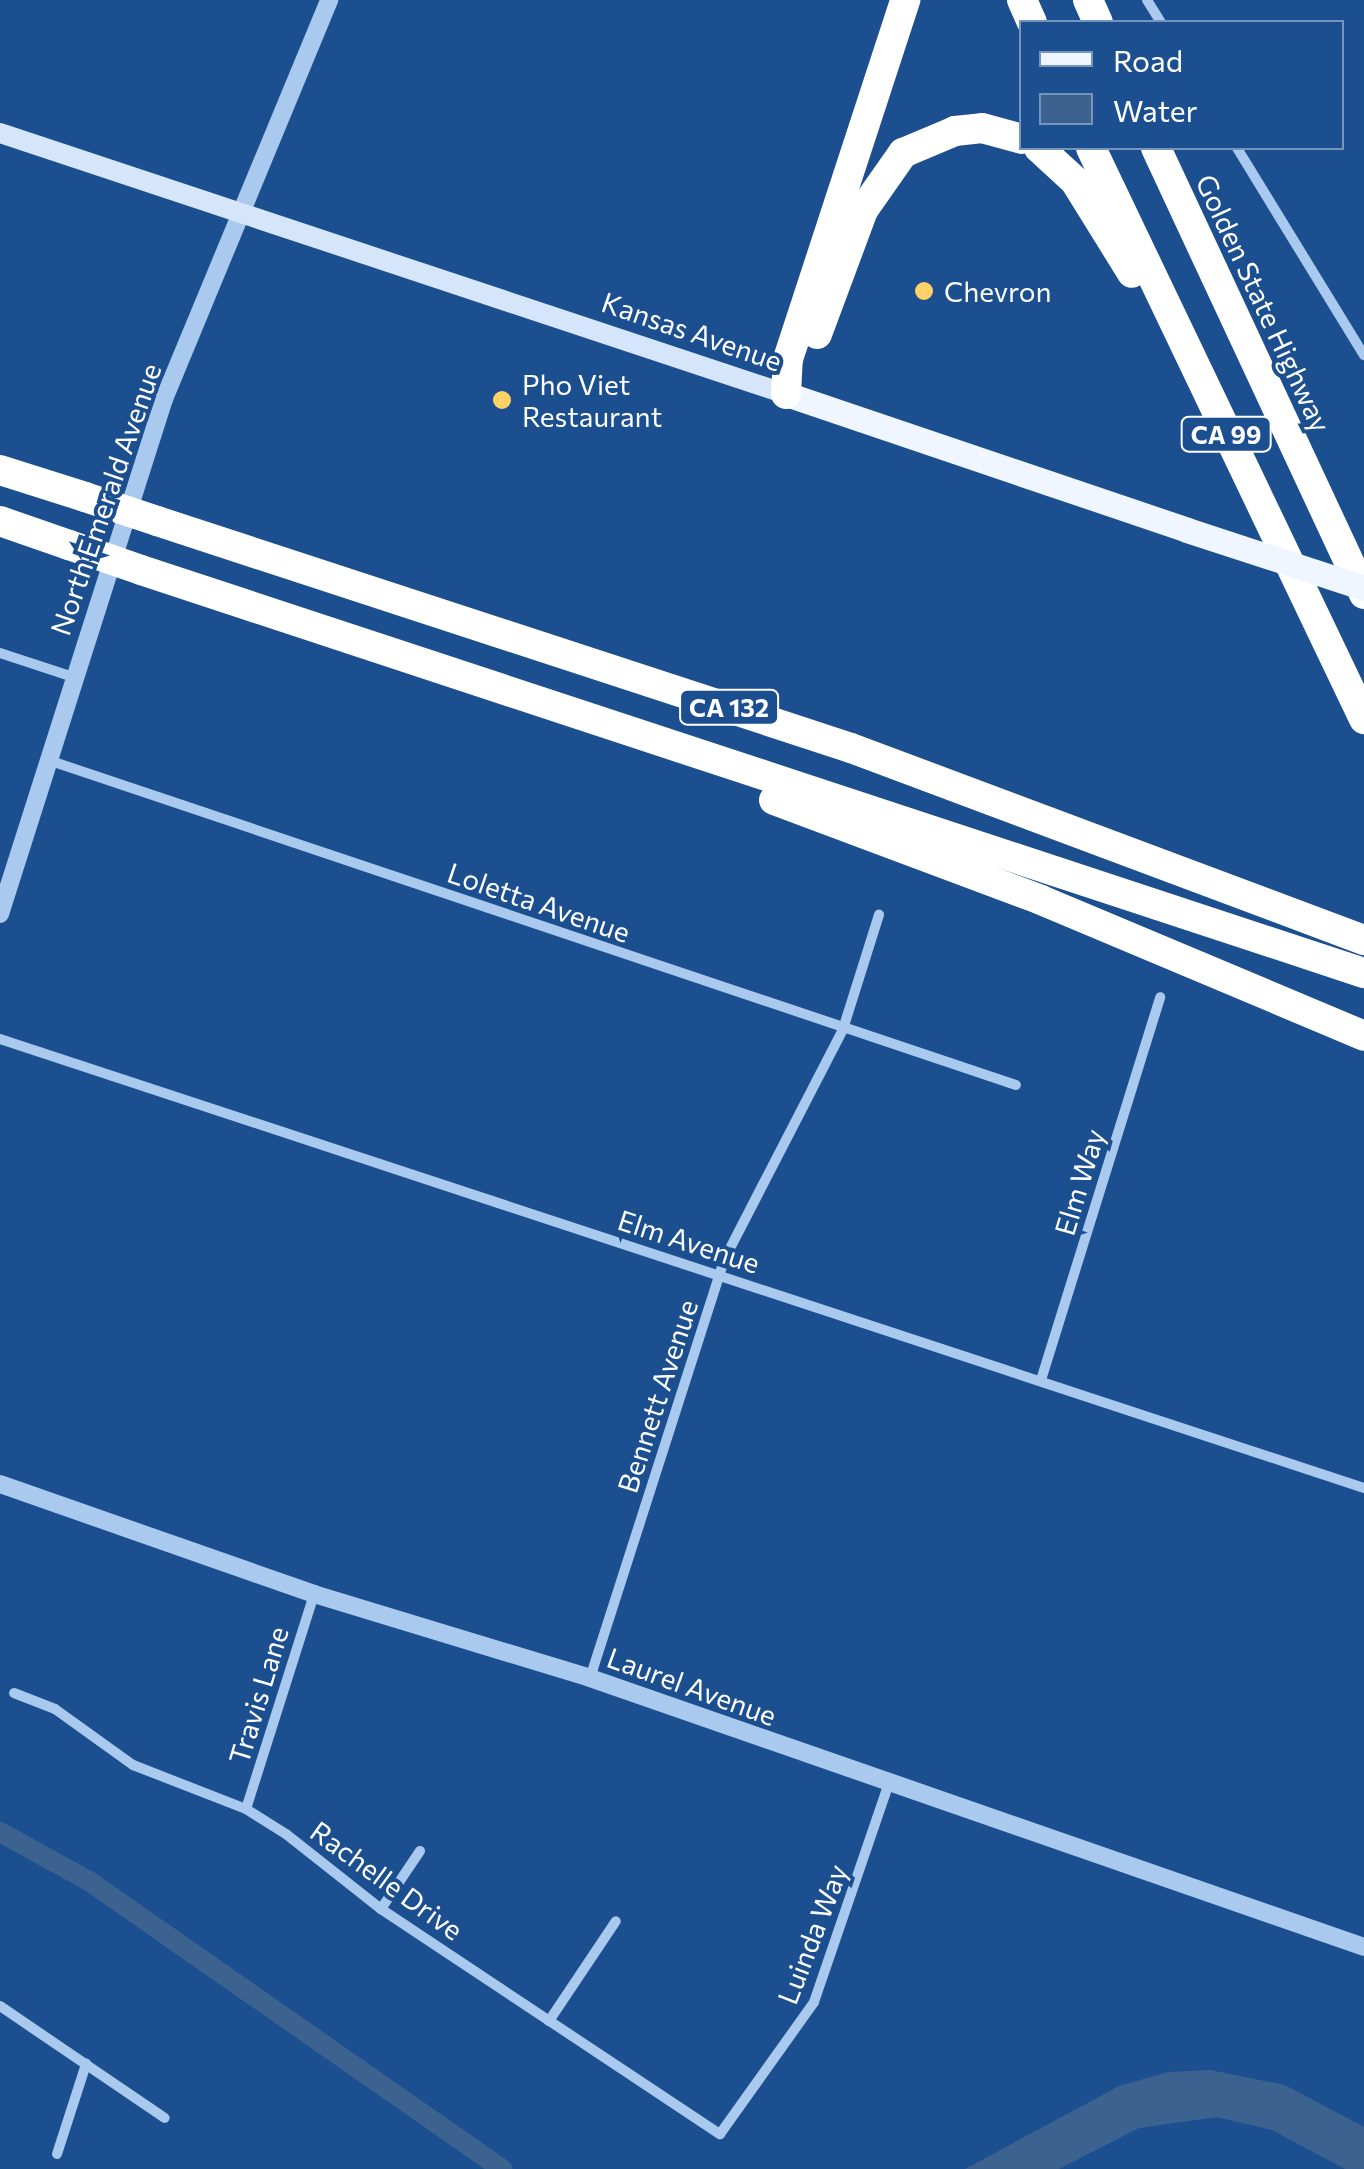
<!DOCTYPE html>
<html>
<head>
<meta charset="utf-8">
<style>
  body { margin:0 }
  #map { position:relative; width:1364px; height:2169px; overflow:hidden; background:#1b4f8f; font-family:Commissioner,sans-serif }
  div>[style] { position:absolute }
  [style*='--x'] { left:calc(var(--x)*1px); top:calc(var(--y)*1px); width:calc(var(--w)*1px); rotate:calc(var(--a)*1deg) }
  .water>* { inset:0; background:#3c6290 }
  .canal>* { height:20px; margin:-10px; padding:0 10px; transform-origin:10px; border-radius:10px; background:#3c6290 }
  .minor>* { height:10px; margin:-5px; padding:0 5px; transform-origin:5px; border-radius:5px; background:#a9c9ee }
  .tertiary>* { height:18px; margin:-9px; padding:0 9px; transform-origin:9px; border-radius:9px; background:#a9c9ee }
  .secondary>* { height:20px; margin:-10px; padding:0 10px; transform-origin:10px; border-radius:10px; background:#d6e6fa }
  .primary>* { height:25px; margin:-12.5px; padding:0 12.5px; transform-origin:12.5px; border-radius:12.5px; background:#f0f6ff }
  .motorway>* { height:30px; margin:-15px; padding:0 15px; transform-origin:15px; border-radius:15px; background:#fff }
  .primary-bridge>* { height:25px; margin:-12.5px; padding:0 12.5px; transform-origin:12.5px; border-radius:12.5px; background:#f0f6ff }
  .motorway-bridge>* { height:30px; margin:-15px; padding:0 15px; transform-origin:15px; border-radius:15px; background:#fff }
  .dots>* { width:28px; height:28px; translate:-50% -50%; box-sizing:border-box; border:5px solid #1b4f8f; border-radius:50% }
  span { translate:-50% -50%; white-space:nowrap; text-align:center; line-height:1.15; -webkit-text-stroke:8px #1b4f8f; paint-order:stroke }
  .shield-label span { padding:2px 8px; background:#1b4f8f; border:2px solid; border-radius:8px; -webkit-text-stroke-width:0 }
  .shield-label { font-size:25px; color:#fff; font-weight:700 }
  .poi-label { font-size:28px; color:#fff }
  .left { translate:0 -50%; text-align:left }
  .street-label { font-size:28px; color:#fff }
  .legend { position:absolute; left:1019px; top:20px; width:325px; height:130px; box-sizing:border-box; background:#1b4f8f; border:2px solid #7695bc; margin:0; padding:12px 18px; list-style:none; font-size:30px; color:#fff }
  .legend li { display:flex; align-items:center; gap:20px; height:50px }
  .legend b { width:50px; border:2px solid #7695bc }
</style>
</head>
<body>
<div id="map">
  <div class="water">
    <div style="clip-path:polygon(1210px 2070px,1285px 2085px,1364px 2127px,1364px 2169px,1345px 2169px,1272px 2130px,1217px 2117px,1139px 2128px,1059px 2169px,965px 2169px,1119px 2086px,1168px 2072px)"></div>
  </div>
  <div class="canal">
    <div style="--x:0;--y:1832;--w:102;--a:28.8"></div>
    <div style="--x:89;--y:1881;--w:504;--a:34.89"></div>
  </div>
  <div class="minor">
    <div style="--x:1147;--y:0;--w:26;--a:58"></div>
    <div style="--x:1237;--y:148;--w:243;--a:58.5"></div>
    <div style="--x:0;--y:653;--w:77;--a:18.2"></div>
    <div style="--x:48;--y:760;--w:1021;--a:18.56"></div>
    <div style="--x:0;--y:1039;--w:1436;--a:18.22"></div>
    <div style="--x:1041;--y:1380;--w:401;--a:-72.7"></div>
    <div style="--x:590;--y:1678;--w:439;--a:-72.2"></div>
    <div style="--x:724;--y:1260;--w:260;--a:-62.7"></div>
    <div style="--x:843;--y:1029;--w:120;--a:-72.5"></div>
    <div style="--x:14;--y:1693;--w:44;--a:21.3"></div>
    <div style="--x:55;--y:1709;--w:96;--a:35.7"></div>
    <div style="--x:133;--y:1765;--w:121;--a:21.3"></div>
    <div style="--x:246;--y:1809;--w:47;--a:32"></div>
    <div style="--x:286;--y:1834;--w:121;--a:38.3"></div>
    <div style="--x:381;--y:1909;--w:407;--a:33.6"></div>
    <div style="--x:720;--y:2134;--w:162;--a:-54.5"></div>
    <div style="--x:814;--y:2002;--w:228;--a:-71.1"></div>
    <div style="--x:246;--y:1809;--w:225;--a:-72.4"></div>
    <div style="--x:381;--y:1909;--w:70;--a:-56.1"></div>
    <div style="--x:0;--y:2006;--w:199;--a:34.2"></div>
    <div style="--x:549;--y:2021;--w:120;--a:-56.2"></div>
    <div style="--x:57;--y:2154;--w:95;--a:-72.1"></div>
  </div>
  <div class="tertiary">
    <div style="--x:0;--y:914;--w:540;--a:-72.34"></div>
    <div style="--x:164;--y:399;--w:432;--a:-67.5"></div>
    <div style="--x:0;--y:1484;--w:333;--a:19.3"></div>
    <div style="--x:314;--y:1594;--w:288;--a:16.9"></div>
    <div style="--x:590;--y:1678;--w:819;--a:19.16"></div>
  </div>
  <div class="secondary">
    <div style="--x:0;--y:133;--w:828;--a:18.37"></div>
  </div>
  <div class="primary">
    <div style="--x:786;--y:394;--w:423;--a:18.7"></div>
  </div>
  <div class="motorway">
    <div style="--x:1022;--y:0;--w:24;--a:66"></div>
    <div style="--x:1088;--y:0;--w:24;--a:66"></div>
    <div style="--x:1039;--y:148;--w:49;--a:42.5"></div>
    <div style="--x:1075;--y:181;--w:108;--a:58.2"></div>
    <div style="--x:1091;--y:148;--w:633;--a:64.45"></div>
    <div style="--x:1156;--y:148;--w:492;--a:65"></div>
    <div style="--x:817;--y:334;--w:132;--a:-69.6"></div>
    <div style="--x:863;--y:210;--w:70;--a:-54.9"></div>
    <div style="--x:903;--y:153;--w:56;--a:-22.9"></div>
    <div style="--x:955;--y:131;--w:27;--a:-6"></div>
    <div style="--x:982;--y:128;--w:41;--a:15.4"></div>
    <div style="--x:786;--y:394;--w:35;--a:-87"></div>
    <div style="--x:788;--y:359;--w:378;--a:-71.9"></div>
    <div style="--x:0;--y:470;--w:89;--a:17.6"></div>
    <div style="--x:0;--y:521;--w:73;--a:19.2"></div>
    <div style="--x:157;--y:521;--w:730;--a:18.11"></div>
    <div style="--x:851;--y:748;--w:548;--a:20.52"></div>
    <div style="--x:141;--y:570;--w:1288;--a:18.24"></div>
    <div style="--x:774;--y:800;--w:285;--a:20.5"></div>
    <div style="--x:1041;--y:900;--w:350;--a:22.8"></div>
  </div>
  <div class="primary-bridge">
    <div style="--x:1187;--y:530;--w:186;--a:18.1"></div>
  </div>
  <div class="motorway-bridge">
    <div style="--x:85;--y:497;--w:76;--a:18.4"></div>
    <div style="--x:69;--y:545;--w:76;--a:19.1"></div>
  </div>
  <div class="dots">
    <div style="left:924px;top:291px;background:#ffd166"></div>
    <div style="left:502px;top:400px;background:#ffd166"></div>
  </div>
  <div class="shield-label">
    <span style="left:1226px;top:434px">CA 99</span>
    <span style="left:729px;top:707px">CA 132</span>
  </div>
  <div class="poi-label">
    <span class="left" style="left:944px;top:291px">Chevron</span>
    <span class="left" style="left:522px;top:400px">Pho Viet<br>Restaurant</span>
  </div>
  <div class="street-label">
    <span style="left:1264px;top:303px;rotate:65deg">Golden State Highway</span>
    <span style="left:692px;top:331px;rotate:19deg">Kansas Avenue</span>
    <span style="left:105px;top:499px;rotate:-71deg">North Emerald Avenue</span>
    <span style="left:539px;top:902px;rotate:19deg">Loletta Avenue</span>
    <span style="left:1079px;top:1182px;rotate:-73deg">Elm Way</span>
    <span style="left:689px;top:1241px;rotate:18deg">Elm Avenue</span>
    <span style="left:657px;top:1396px;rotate:-72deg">Bennett Avenue</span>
    <span style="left:692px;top:1686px;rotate:20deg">Laurel Avenue</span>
    <span style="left:258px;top:1695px;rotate:-73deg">Travis Lane</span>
    <span style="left:387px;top:1880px;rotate:36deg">Rachelle Drive</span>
    <span style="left:812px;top:1934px;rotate:-69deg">Luinda Way</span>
  </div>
  <ul class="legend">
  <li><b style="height:12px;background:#f0f6ff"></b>Road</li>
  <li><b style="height:28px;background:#3c6290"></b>Water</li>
  </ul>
</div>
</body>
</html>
